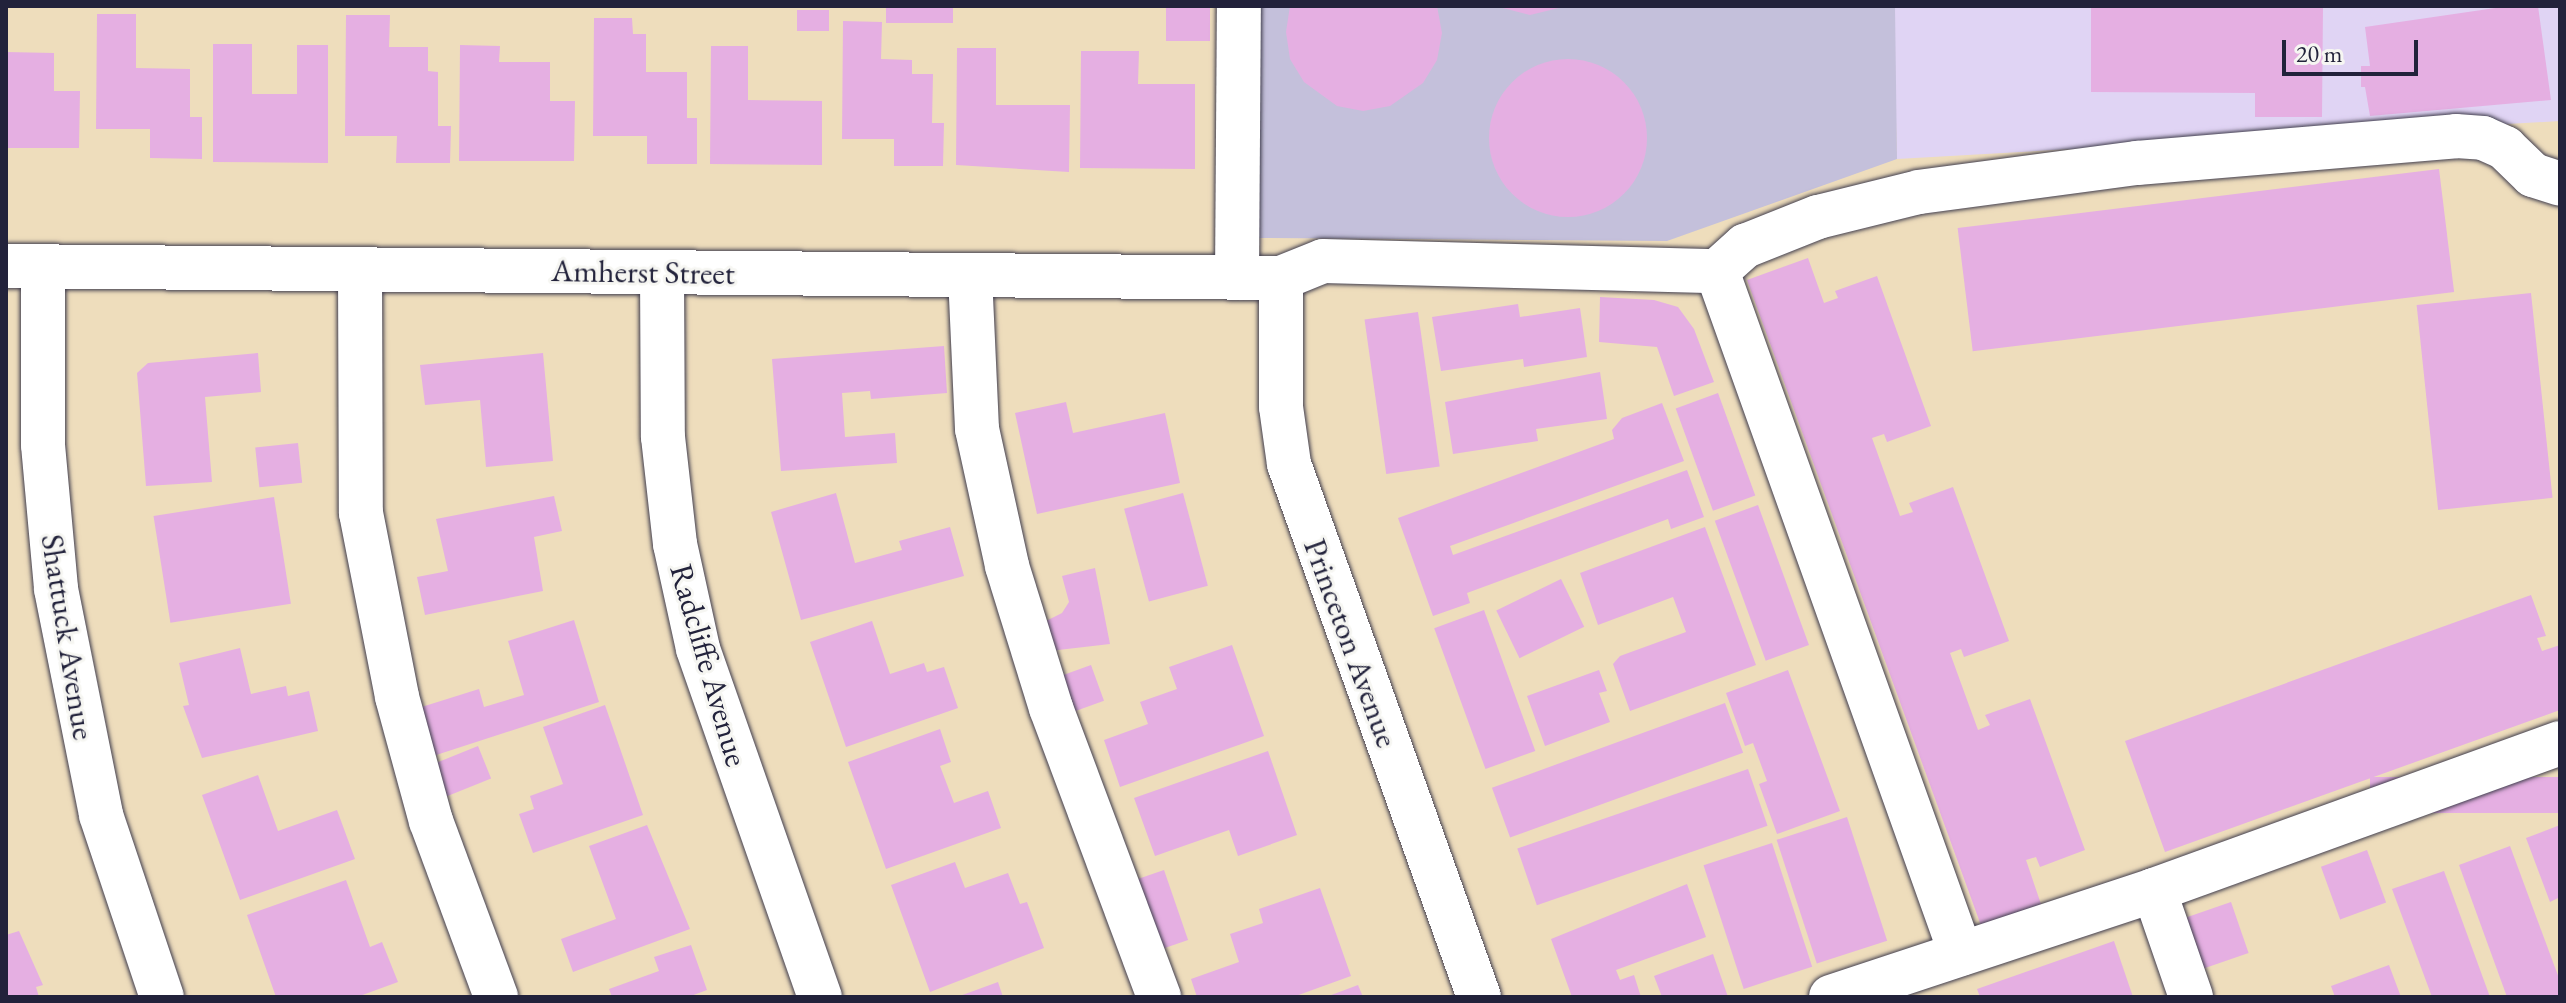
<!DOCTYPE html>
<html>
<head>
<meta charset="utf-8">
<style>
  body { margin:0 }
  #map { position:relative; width:2566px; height:1003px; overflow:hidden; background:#eeddbc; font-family:"EB Garamond",serif }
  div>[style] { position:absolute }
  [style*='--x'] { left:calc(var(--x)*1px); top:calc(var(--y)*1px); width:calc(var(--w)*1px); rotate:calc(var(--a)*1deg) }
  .built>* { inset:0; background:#e0d4f4 }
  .industrial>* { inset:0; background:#c4c0db }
  .building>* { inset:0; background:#e5afe2; transform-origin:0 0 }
  .round { border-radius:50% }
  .roads { filter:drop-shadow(0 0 2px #413e4e) drop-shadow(0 0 2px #413e4e) }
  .minor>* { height:44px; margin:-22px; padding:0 22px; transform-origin:22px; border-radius:22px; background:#fff }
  span { translate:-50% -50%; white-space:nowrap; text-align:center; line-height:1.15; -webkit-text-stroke:6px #f6f6f2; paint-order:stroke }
  .street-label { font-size:32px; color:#22223b }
  .frame { position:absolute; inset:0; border:8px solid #22223b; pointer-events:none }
  .scale { position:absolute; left:2282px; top:40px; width:136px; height:36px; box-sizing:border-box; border:4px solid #22223b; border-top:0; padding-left:10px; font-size:24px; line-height:28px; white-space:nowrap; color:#22223b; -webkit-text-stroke:6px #f6f6f2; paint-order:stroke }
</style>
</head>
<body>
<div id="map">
  <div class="built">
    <div style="clip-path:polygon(1893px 6px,2560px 6px,2560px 121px,1897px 159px)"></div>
  </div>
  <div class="industrial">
    <div style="clip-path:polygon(1261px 6px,1895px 6px,1897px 159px,1667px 241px,1257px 238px)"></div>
  </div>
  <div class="building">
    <div style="left:886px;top:6px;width:67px;height:17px"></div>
    <div style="left:1166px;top:6px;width:44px;height:35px"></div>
    <div style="clip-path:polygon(1290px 6px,1437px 6px,1442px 33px,1437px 60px,1423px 83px,1390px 106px,1363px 111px,1337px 106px,1304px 82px,1290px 59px,1286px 32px)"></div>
    <div style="clip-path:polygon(1495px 6px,1567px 6px,1530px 15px)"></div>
    <div style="clip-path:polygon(2091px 6px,2323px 6px,2322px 117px,2255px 117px,2255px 93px,2091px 92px)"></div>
    <div style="clip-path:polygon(2509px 6px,2538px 6px,2551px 100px,2370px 116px,2365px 87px,2361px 87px,2361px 66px,2370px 66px,2365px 27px)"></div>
    <div style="left:797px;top:10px;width:32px;height:21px"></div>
    <div style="clip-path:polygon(97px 14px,136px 14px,136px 68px,190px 69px,190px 117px,202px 117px,202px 159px,150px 158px,150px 129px,96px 129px)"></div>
    <div style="clip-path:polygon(346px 15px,390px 15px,389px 47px,428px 47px,428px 71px,438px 72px,438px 126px,451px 126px,450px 163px,396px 163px,397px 136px,345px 136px)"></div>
    <div style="clip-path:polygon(594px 18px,632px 18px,633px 34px,646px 34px,646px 72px,687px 72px,687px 118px,697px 118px,697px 164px,647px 164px,647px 136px,593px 136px)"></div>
    <div style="clip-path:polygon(843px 21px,882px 22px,881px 59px,912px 60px,912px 74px,933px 74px,932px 123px,944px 123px,943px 166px,894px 166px,894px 139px,842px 139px)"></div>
    <div style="clip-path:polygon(213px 44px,252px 44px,252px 94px,297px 94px,297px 45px,328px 45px,328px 163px,213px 162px)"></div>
    <div style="clip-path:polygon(460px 45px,500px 46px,499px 62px,550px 62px,550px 101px,575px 101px,574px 161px,459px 161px)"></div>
    <div style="clip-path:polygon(711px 46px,748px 46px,748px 100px,822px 101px,822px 165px,710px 164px)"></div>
    <div style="clip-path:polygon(957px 48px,996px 48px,996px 105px,1070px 105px,1069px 172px,956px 165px)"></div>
    <div style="clip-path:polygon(1081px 51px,1139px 51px,1138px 84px,1195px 84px,1195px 169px,1080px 168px)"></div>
    <div style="clip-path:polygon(6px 52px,54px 53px,54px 91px,80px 91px,79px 148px,6px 148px)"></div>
    <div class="round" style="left:1489px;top:59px;width:158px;height:158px"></div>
    <div style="left:2439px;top:169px;width:124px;height:485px;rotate:83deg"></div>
    <div style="clip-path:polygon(1808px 258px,1824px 303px,1838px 298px,1835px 291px,1877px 276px,1931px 426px,1887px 442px,1884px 434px,1872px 438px,1900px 516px,1913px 512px,1909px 503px,1953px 487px,2009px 641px,1964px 657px,1961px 649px,1950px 653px,1978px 730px,1990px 725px,1985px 715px,2030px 699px,2085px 850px,2040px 867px,2036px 857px,2026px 860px,2043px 910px,1983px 931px,1747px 280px)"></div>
    <div style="left:2531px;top:293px;width:206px;height:115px;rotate:84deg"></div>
    <div style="clip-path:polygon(1600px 297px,1654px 300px,1678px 307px,1694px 329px,1714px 382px,1674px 396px,1657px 347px,1599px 342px)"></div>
    <div style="clip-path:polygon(1518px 304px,1520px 317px,1580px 308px,1587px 357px,1524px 367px,1523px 359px,1441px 371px,1432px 317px)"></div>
    <div style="left:1418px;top:312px;width:156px;height:54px;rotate:82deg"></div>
    <div style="clip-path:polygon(944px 346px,947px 393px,871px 399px,870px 391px,842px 393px,845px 437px,895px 433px,897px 463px,781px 471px,772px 359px)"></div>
    <div style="clip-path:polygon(258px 353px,261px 392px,205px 397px,212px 482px,146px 486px,137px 373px,148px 363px)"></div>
    <div style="clip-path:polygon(543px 353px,553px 461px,486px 467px,480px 400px,425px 405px,420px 365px)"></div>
    <div style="clip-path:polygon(1600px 372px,1607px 419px,1536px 429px,1538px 441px,1453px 454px,1445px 402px)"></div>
    <div style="left:1718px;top:393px;width:109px;height:45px;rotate:70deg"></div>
    <div style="clip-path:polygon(1066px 402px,1073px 433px,1165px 413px,1180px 483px,1037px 514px,1015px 413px)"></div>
    <div style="clip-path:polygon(1662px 403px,1684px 461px,1450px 546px,1453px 555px,1687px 470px,1704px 517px,1671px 529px,1668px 519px,1467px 593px,1470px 603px,1433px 616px,1398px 518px,1614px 439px,1612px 430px,1622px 418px)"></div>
    <div style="left:298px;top:443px;width:40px;height:43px;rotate:84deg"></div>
    <div style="clip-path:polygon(836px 493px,855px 563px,902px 550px,899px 541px,950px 527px,964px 576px,801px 620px,771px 512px)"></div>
    <div style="left:1183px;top:493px;width:96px;height:61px;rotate:75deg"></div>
    <div style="clip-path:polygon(554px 496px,562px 531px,534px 537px,543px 591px,425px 615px,417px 577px,448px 571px,436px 519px)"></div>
    <div style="left:274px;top:497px;width:108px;height:122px;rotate:81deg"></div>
    <div style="left:1758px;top:505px;width:149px;height:46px;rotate:70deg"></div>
    <div style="clip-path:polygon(1705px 527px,1756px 665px,1630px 711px,1613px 664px,1620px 656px,1686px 632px,1673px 597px,1598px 625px,1580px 573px)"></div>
    <div style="clip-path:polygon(1095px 568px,1110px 644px,1041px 652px,1034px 627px,1062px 613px,1069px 602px,1062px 576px)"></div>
    <div style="left:1561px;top:579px;width:53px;height:72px;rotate:64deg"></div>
    <div style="clip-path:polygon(2531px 595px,2546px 636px,2537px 638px,2542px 651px,2560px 645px,2560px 710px,2165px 852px,2125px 741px)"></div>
    <div style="left:1484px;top:610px;width:150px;height:53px;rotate:70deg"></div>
    <div style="clip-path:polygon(574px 620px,599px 702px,427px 758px,412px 710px,479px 689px,484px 707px,524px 695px,508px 641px)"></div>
    <div style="clip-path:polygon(872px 621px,890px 674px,924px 663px,927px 672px,944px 667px,958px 708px,846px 747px,810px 642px)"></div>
    <div style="clip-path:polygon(1232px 645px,1264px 736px,1120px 787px,1104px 740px,1148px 724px,1140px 702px,1177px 689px,1169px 667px)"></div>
    <div style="clip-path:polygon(240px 648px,251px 694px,286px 686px,288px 696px,309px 691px,318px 731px,202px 758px,183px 706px,189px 705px,179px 663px)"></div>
    <div style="left:1091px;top:665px;width:38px;height:39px;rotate:70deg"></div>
    <div style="clip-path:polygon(1599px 670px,1607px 691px,1599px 693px,1610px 722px,1545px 746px,1527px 696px)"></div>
    <div style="clip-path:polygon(1788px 670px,1840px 811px,1777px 834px,1759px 784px,1767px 781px,1753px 743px,1745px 746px,1726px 693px)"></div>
    <div style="left:1725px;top:703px;width:53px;height:248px;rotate:70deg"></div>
    <div style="clip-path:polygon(605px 705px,643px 815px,533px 853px,519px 814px,534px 809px,530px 796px,563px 784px,543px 727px)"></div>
    <div style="clip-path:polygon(940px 729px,951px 762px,940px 766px,954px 803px,988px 791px,1001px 828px,886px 869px,848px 762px)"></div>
    <div style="left:478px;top:746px;width:35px;height:53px;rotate:68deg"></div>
    <div style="clip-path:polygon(1268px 751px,1297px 835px,1238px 856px,1229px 830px,1155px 856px,1134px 798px)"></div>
    <div style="left:1748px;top:769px;width:60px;height:244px;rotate:71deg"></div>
    <div style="clip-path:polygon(258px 775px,278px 831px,337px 810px,355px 859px,240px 900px,202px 795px)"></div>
    <div style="left:2560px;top:777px;width:36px;height:190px;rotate:90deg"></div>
    <div style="left:1847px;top:817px;width:130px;height:74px;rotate:72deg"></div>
    <div style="clip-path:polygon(647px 825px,690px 929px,573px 972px,561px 939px,616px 919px,589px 846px)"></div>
    <div style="clip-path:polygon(2560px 825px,2560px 897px,2550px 902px,2526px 838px)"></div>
    <div style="left:1772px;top:843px;width:130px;height:72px;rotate:72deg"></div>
    <div style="clip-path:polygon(2510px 846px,2560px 981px,2560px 997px,2507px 997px,2459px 865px)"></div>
    <div style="left:2367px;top:850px;width:56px;height:49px;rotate:70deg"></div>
    <div style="clip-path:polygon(955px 862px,965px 888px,1008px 873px,1020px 904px,1027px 902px,1044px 948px,930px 992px,891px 885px)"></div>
    <div style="left:1164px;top:870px;width:74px;height:40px;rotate:71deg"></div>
    <div style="clip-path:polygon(2444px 871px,2490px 997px,2432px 997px,2392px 889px)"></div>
    <div style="clip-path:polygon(346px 880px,370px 947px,382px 942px,398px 982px,357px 997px,276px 997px,247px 915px)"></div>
    <div style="clip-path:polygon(1687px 884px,1706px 937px,1616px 970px,1620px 980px,1634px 975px,1641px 997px,1572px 997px,1551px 939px)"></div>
    <div style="clip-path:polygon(1320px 888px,1351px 976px,1293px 997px,1197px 997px,1191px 979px,1239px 962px,1230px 934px,1263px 923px,1259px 909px)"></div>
    <div style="left:2231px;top:902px;width:54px;height:49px;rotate:71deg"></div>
    <div style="clip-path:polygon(19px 931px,43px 985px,36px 987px,39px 997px,6px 997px,6px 935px)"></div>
    <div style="clip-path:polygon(2114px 941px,2133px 997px,1980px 997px,1977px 989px)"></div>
    <div style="clip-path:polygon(691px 945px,707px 990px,688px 997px,612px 997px,609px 989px,659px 971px,654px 957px)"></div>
    <div style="clip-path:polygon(1713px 954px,1728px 997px,1662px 997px,1654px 976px)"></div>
    <div style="clip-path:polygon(2389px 965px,2401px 997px,2335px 997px,2331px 986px)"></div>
    <div style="clip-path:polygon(998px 982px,1003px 997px,957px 997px)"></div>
    <div style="clip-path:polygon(1358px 985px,1363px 997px,1326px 997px)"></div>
  </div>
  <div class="roads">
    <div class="minor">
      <div style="--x:6;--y:266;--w:1275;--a:0.54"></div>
      <div style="--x:1281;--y:278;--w:45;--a:-22"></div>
      <div style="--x:1323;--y:261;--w:394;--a:1.5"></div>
      <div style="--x:1717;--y:271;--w:725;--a:70.34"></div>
      <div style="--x:43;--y:266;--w:179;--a:90"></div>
      <div style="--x:43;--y:445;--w:145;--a:84.8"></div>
      <div style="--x:56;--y:589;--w:230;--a:78.7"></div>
      <div style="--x:101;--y:815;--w:192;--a:71.5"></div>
      <div style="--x:360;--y:269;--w:244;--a:89.8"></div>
      <div style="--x:361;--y:513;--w:187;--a:78.9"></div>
      <div style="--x:397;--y:697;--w:129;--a:74.7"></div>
      <div style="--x:431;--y:821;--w:188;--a:69.7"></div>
      <div style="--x:1717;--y:271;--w:38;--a:-42"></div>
      <div style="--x:1745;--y:246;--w:79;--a:-21.7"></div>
      <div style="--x:1818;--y:217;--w:104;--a:-13.9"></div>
      <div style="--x:1919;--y:192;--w:220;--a:-7.6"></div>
      <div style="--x:2137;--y:163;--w:320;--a:-4.8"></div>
      <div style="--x:2456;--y:136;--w:27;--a:4"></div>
      <div style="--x:2483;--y:138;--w:24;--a:24"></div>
      <div style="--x:2505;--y:148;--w:39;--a:44"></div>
      <div style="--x:2533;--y:175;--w:28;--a:18"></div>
      <div style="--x:662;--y:272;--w:165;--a:89.7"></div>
      <div style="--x:663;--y:437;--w:108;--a:83.6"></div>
      <div style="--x:675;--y:544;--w:107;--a:77.6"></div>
      <div style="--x:698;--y:649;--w:369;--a:70.7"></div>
      <div style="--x:970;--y:275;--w:154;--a:87.4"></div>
      <div style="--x:977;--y:429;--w:140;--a:77.6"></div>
      <div style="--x:1007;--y:566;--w:149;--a:72.8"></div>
      <div style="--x:1051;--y:708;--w:309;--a:69.5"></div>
      <div style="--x:1237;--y:278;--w:272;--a:-89.6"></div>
      <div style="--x:1281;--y:278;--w:129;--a:90"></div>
      <div style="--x:1281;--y:407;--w:58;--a:82"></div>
      <div style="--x:1289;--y:464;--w:566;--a:70.38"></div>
      <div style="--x:2154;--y:890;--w:113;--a:70.9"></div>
      <div style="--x:1831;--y:997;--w:340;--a:-18.3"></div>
      <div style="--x:2154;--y:890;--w:432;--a:-19.9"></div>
    </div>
  </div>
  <div class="street-label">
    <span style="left:643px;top:272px;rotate:1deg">Amherst Street</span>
    <span style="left:68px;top:637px;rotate:81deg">Shattuck Avenue</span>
    <span style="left:1351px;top:643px;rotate:70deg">Princeton Avenue</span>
    <span style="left:709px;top:665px;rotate:74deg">Radcliffe Avenue</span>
  </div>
  <div class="frame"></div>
  <div class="scale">20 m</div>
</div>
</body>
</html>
